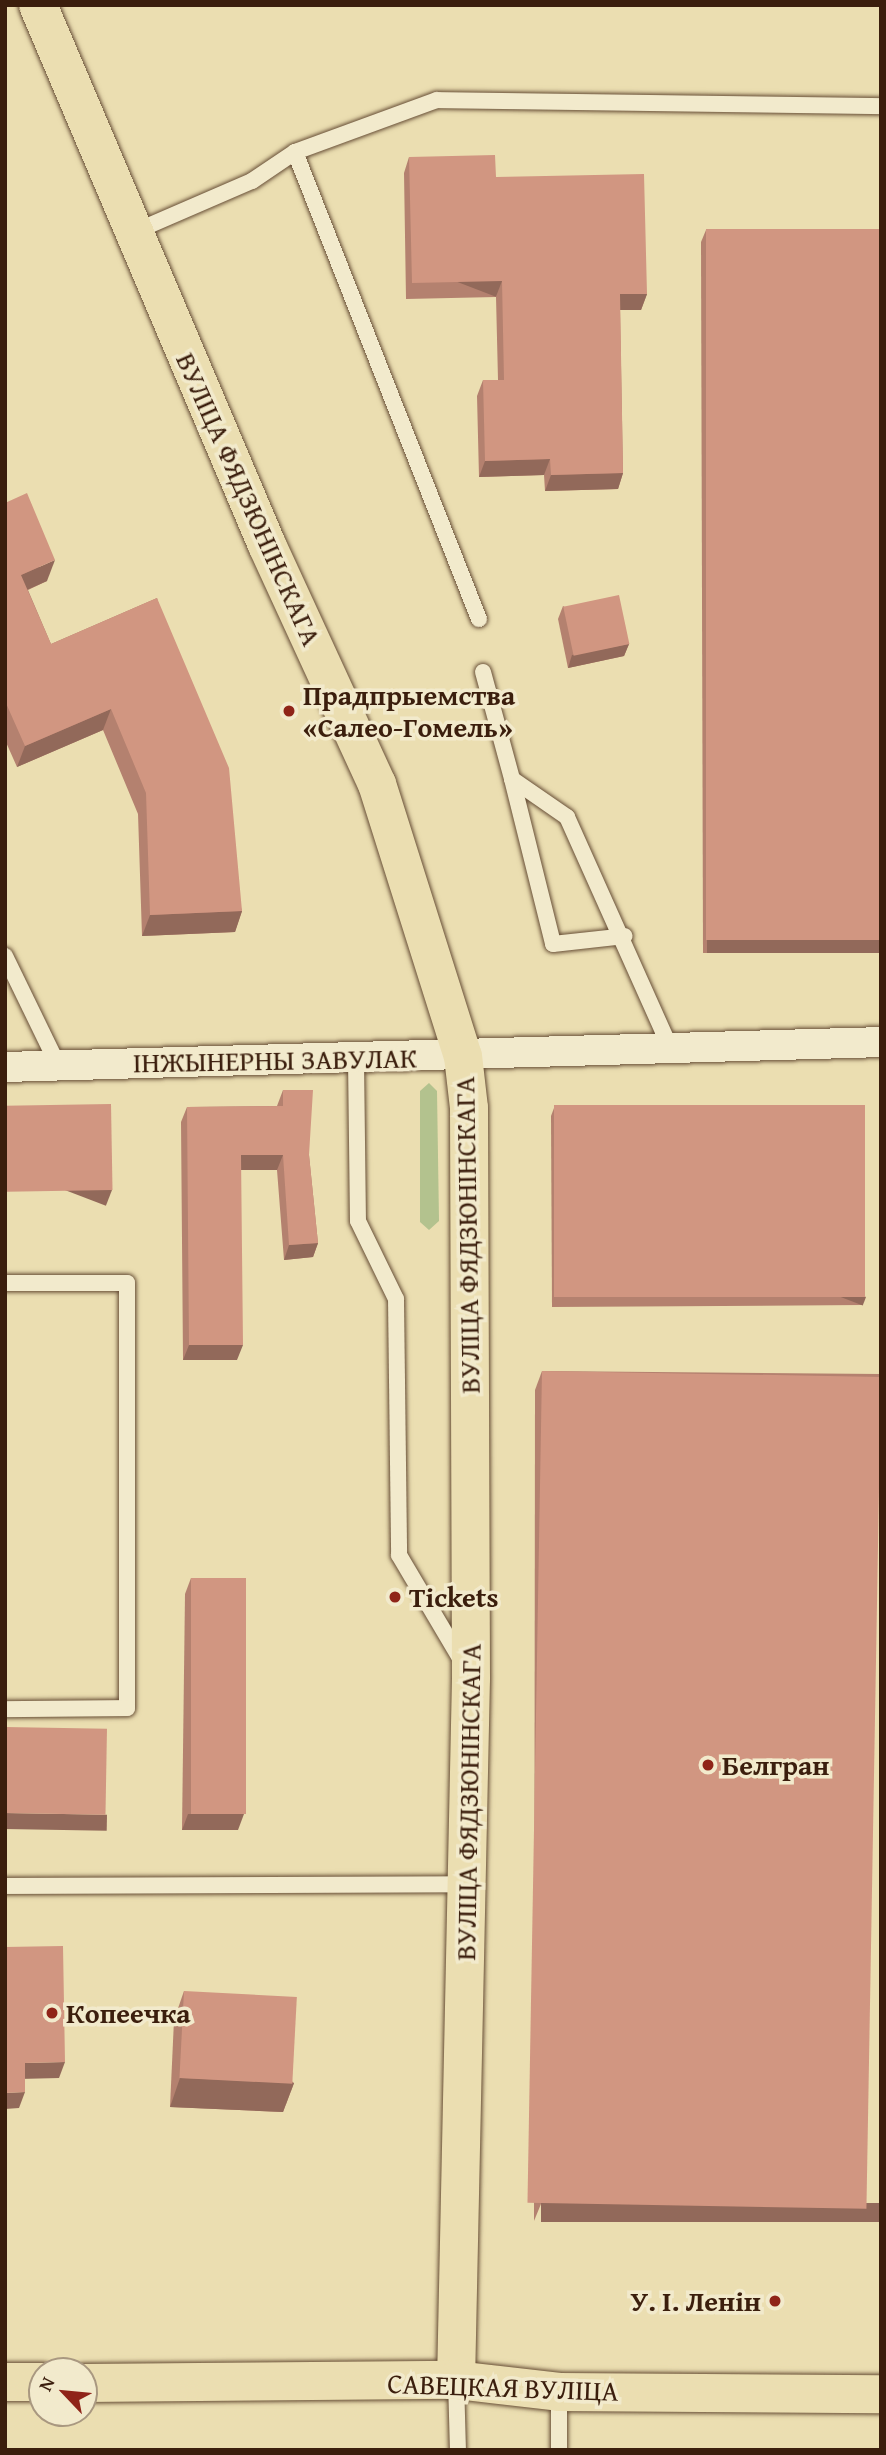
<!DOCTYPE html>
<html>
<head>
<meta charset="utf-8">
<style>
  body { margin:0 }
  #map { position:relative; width:886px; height:2455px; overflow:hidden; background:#ebdeb1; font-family:"Gentium Book Plus",serif }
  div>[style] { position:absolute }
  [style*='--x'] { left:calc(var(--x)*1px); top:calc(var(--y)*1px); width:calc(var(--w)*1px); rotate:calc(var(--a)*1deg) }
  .green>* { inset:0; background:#b3c28e }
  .roads { filter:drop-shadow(0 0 2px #674e36) drop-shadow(0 0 2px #674e36) }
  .service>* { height:16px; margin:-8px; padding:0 8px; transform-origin:8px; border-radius:8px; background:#f2eacc }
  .minor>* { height:30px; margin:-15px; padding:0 15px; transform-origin:15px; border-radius:15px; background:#f2eacc }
  .primary>* { height:38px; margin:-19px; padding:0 19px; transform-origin:19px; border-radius:19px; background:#ebdeb1 }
  .wall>* { inset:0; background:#b4816f }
  .shaded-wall>* { inset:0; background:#92695a; transform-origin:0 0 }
  .building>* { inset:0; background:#d19681; transform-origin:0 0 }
  .dots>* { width:19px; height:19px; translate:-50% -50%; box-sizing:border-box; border:4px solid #f2eacc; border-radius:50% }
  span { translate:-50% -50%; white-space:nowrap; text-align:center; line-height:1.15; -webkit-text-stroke:7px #f2eacc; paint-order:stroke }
  .street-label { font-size:28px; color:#3b1e0d }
  .poi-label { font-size:28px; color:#3b1e0d; font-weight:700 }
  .left { translate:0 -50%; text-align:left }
  .right { translate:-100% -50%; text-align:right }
  .frame { position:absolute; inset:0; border:7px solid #3b1e0d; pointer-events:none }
  .north { position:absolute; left:28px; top:2357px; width:70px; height:70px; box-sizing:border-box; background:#f2eacc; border:2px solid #a99880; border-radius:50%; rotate:296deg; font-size:19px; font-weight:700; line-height:28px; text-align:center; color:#3b1e0d }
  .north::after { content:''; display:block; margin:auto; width:24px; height:32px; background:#8f2418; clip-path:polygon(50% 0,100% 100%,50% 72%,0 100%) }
</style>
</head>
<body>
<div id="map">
  <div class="green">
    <div style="clip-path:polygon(429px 1083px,437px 1091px,439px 1221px,429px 1230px,420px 1222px,420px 1091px)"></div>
  </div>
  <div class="roads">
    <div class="service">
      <div style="--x:295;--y:152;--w:151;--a:-20.1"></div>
      <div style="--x:437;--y:100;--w:444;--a:0.8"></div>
      <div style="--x:134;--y:232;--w:129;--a:-23.4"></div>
      <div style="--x:252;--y:181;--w:52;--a:-34"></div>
      <div style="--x:295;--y:152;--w:502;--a:68.5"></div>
      <div style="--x:483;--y:672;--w:111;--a:74.8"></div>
      <div style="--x:512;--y:779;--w:67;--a:34.6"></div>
      <div style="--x:567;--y:817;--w:252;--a:65.9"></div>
      <div style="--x:512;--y:779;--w:170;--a:76"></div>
      <div style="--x:553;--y:944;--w:72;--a:-6.3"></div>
      <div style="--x:5;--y:956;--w:121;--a:64.1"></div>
      <div style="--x:356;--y:1059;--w:162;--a:89.3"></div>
      <div style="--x:358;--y:1221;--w:87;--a:64"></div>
      <div style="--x:396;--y:1299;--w:256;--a:89.3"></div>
      <div style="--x:399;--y:1555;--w:122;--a:59.4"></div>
      <div style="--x:5;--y:1283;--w:122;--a:0"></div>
      <div style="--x:127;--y:1283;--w:425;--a:90"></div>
      <div style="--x:127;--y:1708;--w:122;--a:179.5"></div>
      <div style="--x:5;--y:1886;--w:461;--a:-0.2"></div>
      <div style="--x:456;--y:2380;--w:70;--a:88.4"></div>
      <div style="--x:559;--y:2392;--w:58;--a:90"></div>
    </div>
    <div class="minor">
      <div style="--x:5;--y:1067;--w:876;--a:-1.63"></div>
    </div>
    <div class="primary">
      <div style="--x:38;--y:5;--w:587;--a:67.02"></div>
      <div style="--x:267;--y:545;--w:263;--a:65.3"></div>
      <div style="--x:377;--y:784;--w:285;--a:72.5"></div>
      <div style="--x:463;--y:1056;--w:52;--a:83.4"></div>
      <div style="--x:469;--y:1108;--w:570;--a:89.8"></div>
      <div style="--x:471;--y:1678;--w:702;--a:91.22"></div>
      <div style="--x:5;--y:2382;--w:37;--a:0"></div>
      <div style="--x:84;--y:2383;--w:372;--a:-0.5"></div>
      <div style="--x:456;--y:2380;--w:104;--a:6.6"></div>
      <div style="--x:559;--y:2392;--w:322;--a:0.4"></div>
    </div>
  </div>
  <div class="wall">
    <div style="clip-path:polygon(409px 157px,496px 177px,647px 294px,641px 310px,620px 310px,623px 473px,618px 489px,545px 491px,544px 475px,479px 477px,477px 396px,483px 380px,498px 380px,496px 297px,406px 299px,404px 173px)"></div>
    <div style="clip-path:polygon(881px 229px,881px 953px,703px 953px,701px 242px,706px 230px)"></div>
    <div style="clip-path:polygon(5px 503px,47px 581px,28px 590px,51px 644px,157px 598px,242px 911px,235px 932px,142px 936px,138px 814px,103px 730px,17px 767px,5px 740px)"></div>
    <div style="clip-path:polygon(563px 606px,629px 644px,624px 656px,568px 668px,558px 619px)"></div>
    <div style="clip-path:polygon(283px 1090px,309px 1155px,318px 1243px,313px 1257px,284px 1260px,277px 1170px,241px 1170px,237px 1360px,183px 1360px,181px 1122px,187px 1107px,277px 1106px)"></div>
    <div style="clip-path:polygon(554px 1108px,863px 1305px,552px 1307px,551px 1116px)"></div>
    <div style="clip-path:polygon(542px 1371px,881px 1374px,534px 2221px,535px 1390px)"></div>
    <div style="clip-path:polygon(191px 1578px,238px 1830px,182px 1830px,185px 1594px)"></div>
    <div style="clip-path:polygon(184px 1991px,294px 2083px,283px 2112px,170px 2107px,174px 2020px)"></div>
  </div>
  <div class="shaded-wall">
    <div style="left:502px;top:281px;width:17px;height:90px;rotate:111deg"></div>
    <div style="clip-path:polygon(620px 294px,647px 294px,641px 310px,614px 310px)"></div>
    <div style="clip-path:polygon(550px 459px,544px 475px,479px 477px,485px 461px)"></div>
    <div style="clip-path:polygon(623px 473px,618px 489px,545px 491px,551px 475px)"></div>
    <div style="clip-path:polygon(55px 560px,47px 581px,13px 596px,21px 575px)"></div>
    <div style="clip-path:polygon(629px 644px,624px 656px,568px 668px,572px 655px)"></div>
    <div style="clip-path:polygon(111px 709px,103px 730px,17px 767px,25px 746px)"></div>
    <div style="clip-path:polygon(242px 911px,235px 932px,142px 936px,150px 915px)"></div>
    <div style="left:881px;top:940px;width:13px;height:174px;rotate:90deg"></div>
    <div style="clip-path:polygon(241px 1155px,283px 1155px,277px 1170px,236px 1170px)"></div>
    <div style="left:112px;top:1190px;width:17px;height:107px;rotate:111deg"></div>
    <div style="clip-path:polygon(318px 1243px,313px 1257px,284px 1260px,289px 1245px)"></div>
    <div style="left:866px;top:1297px;width:9px;height:311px;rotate:111deg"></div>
    <div style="clip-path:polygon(189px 1345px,243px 1345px,237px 1360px,183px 1360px)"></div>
    <div style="left:5px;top:1813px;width:102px;height:16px;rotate:1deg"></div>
    <div style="clip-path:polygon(188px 1814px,244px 1814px,238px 1830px,182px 1830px)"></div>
    <div style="clip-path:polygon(65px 2062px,59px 2078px,19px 2079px,25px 2063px)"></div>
    <div style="clip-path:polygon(180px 2078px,294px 2083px,283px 2112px,170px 2107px)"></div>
    <div style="clip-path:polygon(25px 2092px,19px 2108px,5px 2109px,5px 2093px)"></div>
    <div style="left:541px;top:2203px;width:340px;height:19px"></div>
  </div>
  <div class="building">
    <div style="clip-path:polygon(495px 155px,496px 177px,644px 174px,647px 294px,620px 294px,623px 473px,551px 475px,550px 459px,485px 461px,483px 380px,504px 380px,502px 281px,412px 283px,409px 157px)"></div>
    <div style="left:881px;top:229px;width:711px;height:175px;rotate:90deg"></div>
    <div style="clip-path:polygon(27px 493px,55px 560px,21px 575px,51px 644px,157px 598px,229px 768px,242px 911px,150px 915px,146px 793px,111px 709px,25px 746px,5px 701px,5px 503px)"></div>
    <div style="left:619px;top:595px;width:50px;height:57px;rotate:78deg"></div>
    <div style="clip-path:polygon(283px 1090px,313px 1090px,309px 1155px,318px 1243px,289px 1245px,283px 1155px,241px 1155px,243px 1345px,189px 1345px,187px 1107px,283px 1106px)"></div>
    <div style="left:111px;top:1104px;width:86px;height:106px;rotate:89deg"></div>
    <div style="left:865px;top:1105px;width:192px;height:311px;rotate:90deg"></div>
    <div style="left:542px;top:1371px;width:339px;height:832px;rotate:1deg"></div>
    <div style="left:191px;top:1578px;width:55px;height:236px"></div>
    <div style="left:5px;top:1727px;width:102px;height:86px;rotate:1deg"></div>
    <div style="clip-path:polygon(63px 1946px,65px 2062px,25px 2063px,25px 2092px,5px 2093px,5px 1947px)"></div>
    <div style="left:184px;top:1991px;width:113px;height:87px;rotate:3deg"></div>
  </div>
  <div class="dots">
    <div style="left:289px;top:711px;background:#8f2418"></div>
    <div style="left:395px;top:1597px;background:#8f2418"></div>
    <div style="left:708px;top:1765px;background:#8f2418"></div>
    <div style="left:52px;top:2013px;background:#8f2418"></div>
    <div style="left:775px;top:2301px;background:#8f2418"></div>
  </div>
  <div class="street-label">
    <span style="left:249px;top:499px;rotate:66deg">ВУЛІЦА ФЯДЗЮНІНСКАГА</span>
    <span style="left:275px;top:1060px;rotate:-1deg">ІНЖЫНЕРНЫ ЗАВУЛАК</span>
    <span style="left:467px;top:1235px;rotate:-91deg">ВУЛІЦА ФЯДЗЮНІНСКАГА</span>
    <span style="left:468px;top:1802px;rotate:-89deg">ВУЛІЦА ФЯДЗЮНІНСКАГА</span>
    <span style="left:503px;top:2387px;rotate:2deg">САВЕЦКАЯ ВУЛІЦА</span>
  </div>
  <div class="poi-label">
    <span class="left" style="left:303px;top:711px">Прадпрыемства<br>«Салео-Гомель»</span>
    <span class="left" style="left:409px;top:1597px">Tickets</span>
    <span class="left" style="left:722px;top:1765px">Белгран</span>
    <span class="left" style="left:66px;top:2013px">Копеечка</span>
    <span class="right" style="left:761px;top:2301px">У. І. Ленін</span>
  </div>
  <div class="frame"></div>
  <div class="north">N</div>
</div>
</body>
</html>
